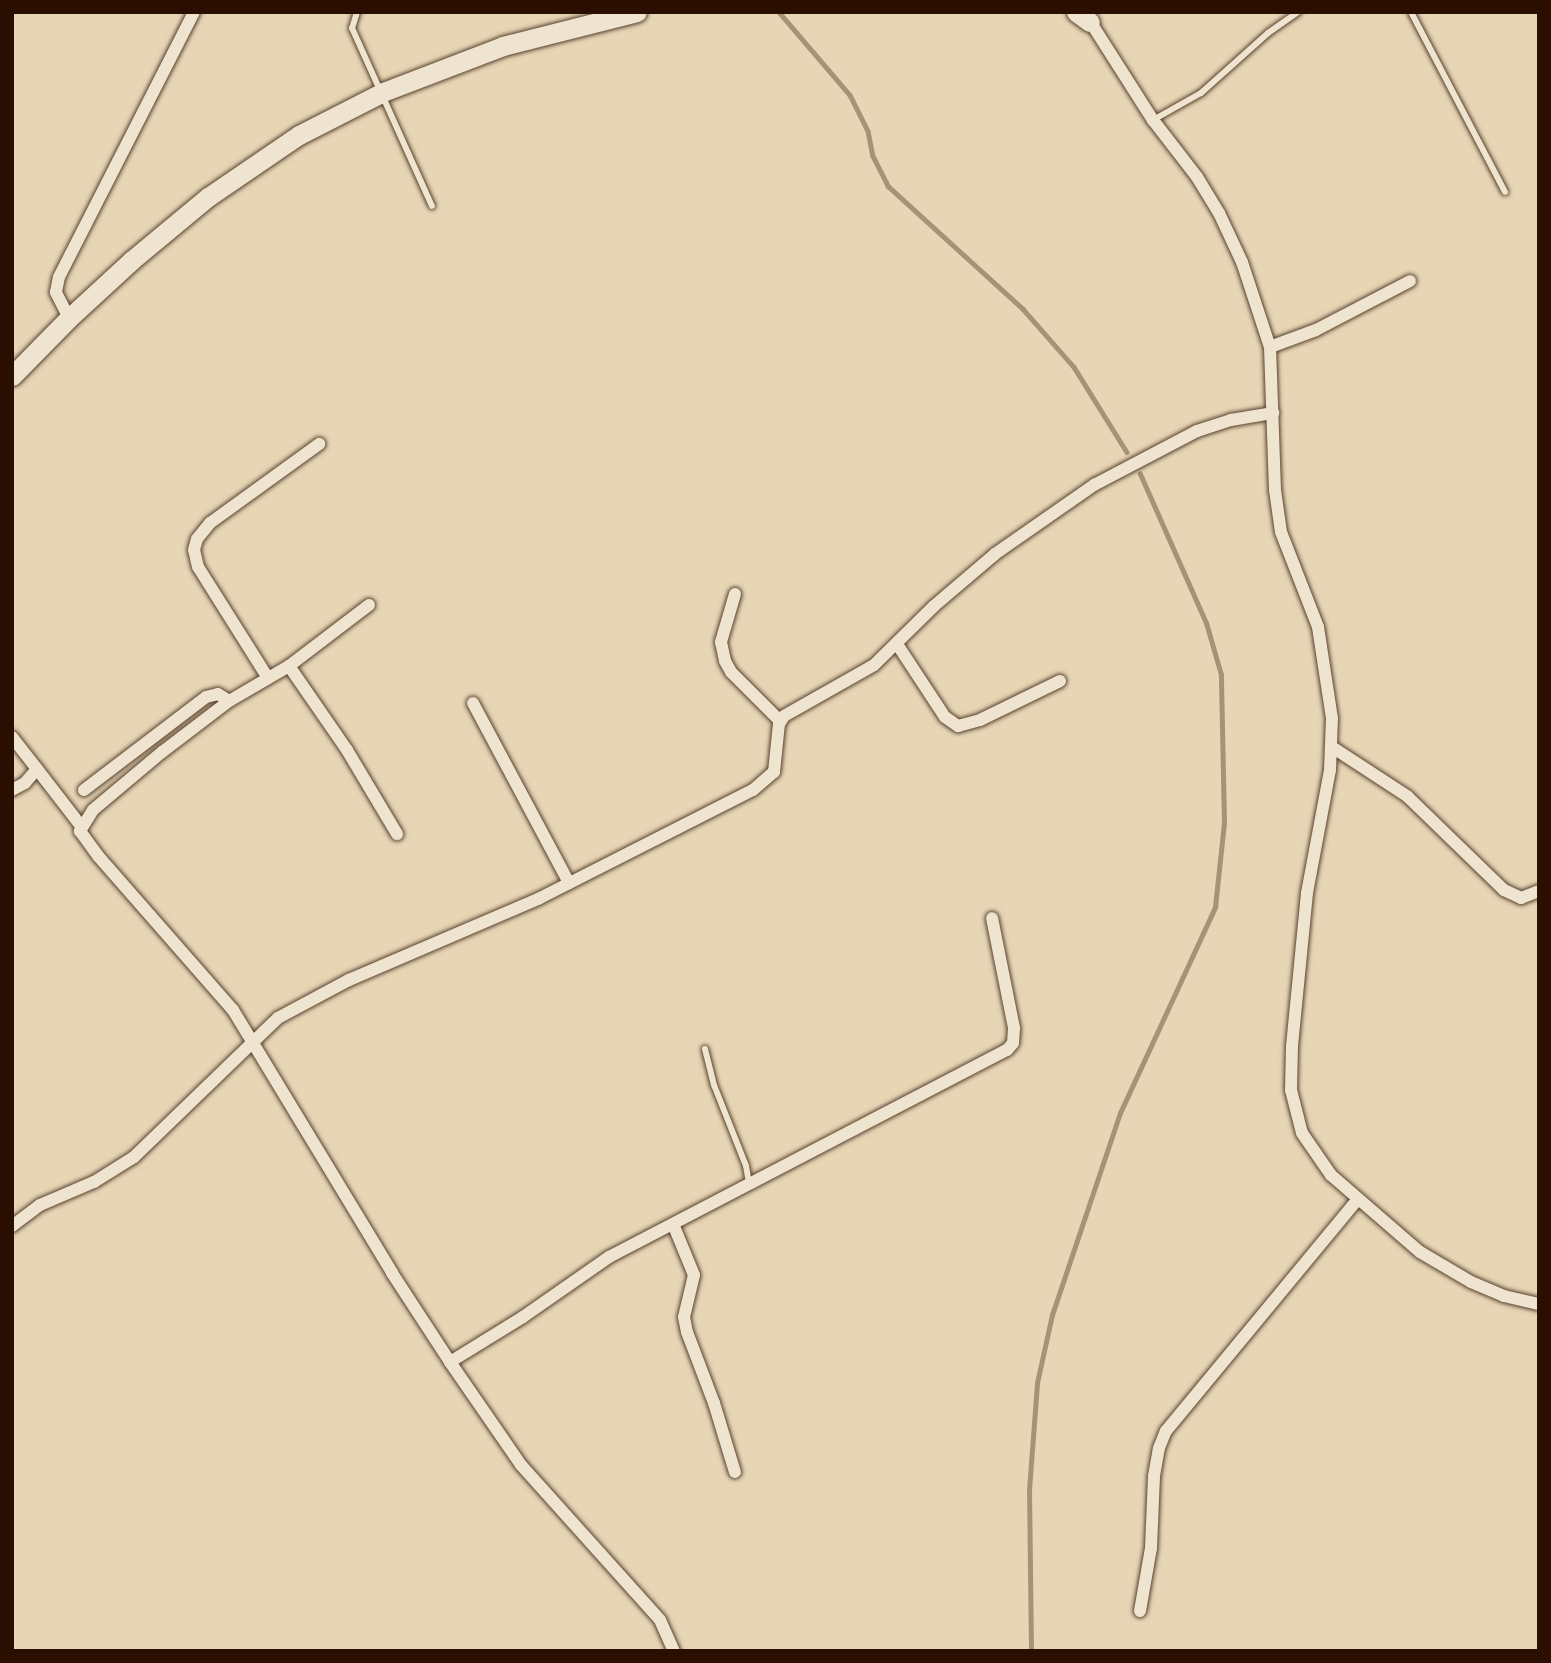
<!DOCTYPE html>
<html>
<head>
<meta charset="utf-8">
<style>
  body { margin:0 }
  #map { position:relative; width:1551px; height:1663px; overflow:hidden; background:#e7d6b5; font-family:"Libre Bodoni",serif }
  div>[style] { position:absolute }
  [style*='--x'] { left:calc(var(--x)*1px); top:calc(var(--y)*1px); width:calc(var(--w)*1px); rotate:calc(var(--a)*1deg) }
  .stream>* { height:4.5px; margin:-2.25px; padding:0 2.25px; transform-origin:2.25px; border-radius:2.25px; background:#a79278 }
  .roads { filter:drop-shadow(0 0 2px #59412e) drop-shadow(0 0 2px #59412e) }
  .lane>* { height:6px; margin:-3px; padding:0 3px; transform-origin:3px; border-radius:3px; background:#efe4cf }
  .street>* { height:12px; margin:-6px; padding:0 6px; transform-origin:6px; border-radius:6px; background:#efe4cf }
  .secondary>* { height:19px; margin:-9.5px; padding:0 9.5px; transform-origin:9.5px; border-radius:9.5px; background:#efe4cf }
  span { translate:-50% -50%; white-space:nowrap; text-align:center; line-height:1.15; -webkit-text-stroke:7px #efe4cf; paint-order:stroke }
  .frame { position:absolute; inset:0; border:14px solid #2a0f01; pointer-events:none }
</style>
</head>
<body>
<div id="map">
  <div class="stream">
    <div style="--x:779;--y:12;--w:109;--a:49.5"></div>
    <div style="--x:850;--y:95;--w:40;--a:63.4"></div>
    <div style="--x:868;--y:131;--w:25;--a:79"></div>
    <div style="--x:873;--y:156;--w:34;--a:63"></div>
    <div style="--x:888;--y:186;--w:183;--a:42.3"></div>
    <div style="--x:1023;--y:309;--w:77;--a:48.7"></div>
    <div style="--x:1074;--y:367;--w:100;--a:58.1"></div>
    <div style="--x:1031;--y:1651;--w:161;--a:-90.7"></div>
    <div style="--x:1029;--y:1490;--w:107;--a:-85.7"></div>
    <div style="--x:1037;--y:1383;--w:70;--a:-77.6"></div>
    <div style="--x:1052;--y:1315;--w:213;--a:-71.4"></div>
    <div style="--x:1120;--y:1113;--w:227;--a:-65.2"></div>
    <div style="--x:1215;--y:907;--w:84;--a:-83.9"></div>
    <div style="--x:1224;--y:823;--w:148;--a:-91.2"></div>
    <div style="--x:1221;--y:675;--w:54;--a:-106.1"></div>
    <div style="--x:1206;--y:623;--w:163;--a:-113.9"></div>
  </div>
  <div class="roads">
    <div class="lane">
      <div style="--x:357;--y:12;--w:17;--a:107"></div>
      <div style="--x:352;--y:28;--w:195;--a:65.8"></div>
      <div style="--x:1411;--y:12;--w:203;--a:62.4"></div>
      <div style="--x:1153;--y:120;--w:55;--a:-29.4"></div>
      <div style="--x:1201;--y:93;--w:90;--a:-41.8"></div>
      <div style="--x:1268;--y:33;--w:37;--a:-35"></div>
      <div style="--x:705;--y:1049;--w:37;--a:76"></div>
      <div style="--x:714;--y:1085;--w:87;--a:68.4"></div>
      <div style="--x:746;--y:1166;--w:17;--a:80"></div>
    </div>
    <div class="street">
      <div style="--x:1086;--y:15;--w:125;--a:57.5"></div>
      <div style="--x:1153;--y:120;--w:72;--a:52.3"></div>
      <div style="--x:1197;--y:177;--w:42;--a:58.6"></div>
      <div style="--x:1219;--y:213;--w:54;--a:64.9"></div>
      <div style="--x:1242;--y:262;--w:89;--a:71.8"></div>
      <div style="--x:1270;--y:347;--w:143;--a:88"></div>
      <div style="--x:1275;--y:490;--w:42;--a:81.9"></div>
      <div style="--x:1281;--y:532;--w:102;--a:68.7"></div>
      <div style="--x:1318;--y:627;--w:92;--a:81.3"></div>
      <div style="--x:1332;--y:718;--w:52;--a:92.2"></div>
      <div style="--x:1330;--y:770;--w:125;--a:100.6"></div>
      <div style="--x:1307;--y:893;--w:154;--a:95.6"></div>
      <div style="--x:1292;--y:1046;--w:44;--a:91.3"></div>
      <div style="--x:1291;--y:1090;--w:44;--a:75.7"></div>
      <div style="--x:1302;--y:1133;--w:51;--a:55.4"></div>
      <div style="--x:1331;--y:1175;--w:118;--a:40.9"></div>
      <div style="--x:1420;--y:1252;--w:59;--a:30.5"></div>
      <div style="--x:1471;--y:1282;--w:36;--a:23"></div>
      <div style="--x:1504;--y:1296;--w:36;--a:13"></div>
      <div style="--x:69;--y:318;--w:29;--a:-117"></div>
      <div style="--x:56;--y:292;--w:15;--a:-79"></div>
      <div style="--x:59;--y:277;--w:297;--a:-63"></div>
      <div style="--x:1270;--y:347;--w:49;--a:-20.3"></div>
      <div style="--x:1316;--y:330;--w:106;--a:-27.5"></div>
      <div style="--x:735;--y:594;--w:50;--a:106.3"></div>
      <div style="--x:721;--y:642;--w:19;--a:78"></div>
      <div style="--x:725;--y:661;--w:13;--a:61"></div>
      <div style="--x:731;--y:672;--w:69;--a:45"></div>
      <div style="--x:369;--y:605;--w:101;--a:142.7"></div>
      <div style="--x:289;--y:666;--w:69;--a:149.7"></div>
      <div style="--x:229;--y:701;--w:84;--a:142.7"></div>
      <div style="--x:162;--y:752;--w:90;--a:140"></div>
      <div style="--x:93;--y:810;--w:25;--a:122"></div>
      <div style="--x:80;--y:831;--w:32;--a:54"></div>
      <div style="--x:99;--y:857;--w:203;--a:48.8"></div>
      <div style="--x:233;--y:1010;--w:307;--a:58.8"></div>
      <div style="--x:392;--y:1273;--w:106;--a:56.9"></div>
      <div style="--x:450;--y:1362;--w:125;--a:55.4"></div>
      <div style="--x:521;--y:1465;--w:208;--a:48.1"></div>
      <div style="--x:660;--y:1620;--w:34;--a:66"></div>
      <div style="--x:897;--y:644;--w:87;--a:56.7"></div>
      <div style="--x:945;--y:717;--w:16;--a:35"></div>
      <div style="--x:958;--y:726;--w:23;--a:-15"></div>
      <div style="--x:980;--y:720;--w:89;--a:-26"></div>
      <div style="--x:289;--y:666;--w:102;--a:55.4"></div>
      <div style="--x:347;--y:750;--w:98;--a:59.2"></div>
      <div style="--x:268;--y:678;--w:131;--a:-122.2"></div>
      <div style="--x:198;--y:567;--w:17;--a:-103"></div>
      <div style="--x:194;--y:550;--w:11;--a:-75"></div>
      <div style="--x:197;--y:539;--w:21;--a:-51"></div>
      <div style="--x:210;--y:523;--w:135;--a:-35.9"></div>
      <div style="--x:473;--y:703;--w:204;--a:61.9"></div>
      <div style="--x:12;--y:737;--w:41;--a:52"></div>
      <div style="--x:37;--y:769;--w:18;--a:131"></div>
      <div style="--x:25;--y:783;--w:15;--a:152"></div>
      <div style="--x:1332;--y:747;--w:90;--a:33.2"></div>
      <div style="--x:1407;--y:796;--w:135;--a:44.1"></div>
      <div style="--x:1504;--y:890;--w:19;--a:25"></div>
      <div style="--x:1521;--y:898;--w:19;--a:-21"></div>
      <div style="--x:37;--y:769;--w:72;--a:52.3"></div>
      <div style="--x:84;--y:790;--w:153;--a:-37.3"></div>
      <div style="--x:206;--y:697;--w:12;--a:-14"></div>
      <div style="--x:218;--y:694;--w:13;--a:32"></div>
      <div style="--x:673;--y:1224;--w:55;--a:67.6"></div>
      <div style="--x:694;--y:1275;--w:43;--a:103.4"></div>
      <div style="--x:684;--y:1317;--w:15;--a:79"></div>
      <div style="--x:687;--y:1332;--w:76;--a:69.2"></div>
      <div style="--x:714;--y:1403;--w:72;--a:73.1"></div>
      <div style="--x:12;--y:1226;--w:35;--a:-37"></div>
      <div style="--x:40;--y:1205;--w:59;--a:-23.1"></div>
      <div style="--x:94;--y:1182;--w:47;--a:-32"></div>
      <div style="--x:134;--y:1157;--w:200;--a:-44"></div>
      <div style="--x:278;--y:1018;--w:81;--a:-28.2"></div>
      <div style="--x:349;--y:980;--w:206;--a:-23.2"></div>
      <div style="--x:538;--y:899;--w:241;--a:-26.9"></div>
      <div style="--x:753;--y:790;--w:28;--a:-41"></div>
      <div style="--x:774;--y:772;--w:48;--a:-84.1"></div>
      <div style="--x:779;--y:724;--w:9;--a:-58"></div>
      <div style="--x:784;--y:716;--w:103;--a:-29.5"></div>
      <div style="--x:874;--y:665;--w:84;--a:-44.5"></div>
      <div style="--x:934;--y:606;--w:80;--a:-40.4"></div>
      <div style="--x:995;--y:554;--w:121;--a:-34.9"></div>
      <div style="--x:1094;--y:485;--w:116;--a:-27.7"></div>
      <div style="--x:1197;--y:431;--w:36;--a:-18"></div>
      <div style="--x:1231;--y:420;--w:43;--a:-9.5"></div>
      <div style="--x:450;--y:1362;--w:86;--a:-31.7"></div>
      <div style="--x:523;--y:1317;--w:105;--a:-34.9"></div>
      <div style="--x:609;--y:1257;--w:449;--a:-27.5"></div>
      <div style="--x:1007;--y:1050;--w:9;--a:-49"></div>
      <div style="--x:1013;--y:1043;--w:15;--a:-86"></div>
      <div style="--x:1014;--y:1028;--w:112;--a:-101.3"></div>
      <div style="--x:1140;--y:1611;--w:64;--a:-80.1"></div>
      <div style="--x:1151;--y:1548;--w:72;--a:-87.6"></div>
      <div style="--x:1154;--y:1476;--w:28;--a:-80"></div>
      <div style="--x:1159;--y:1448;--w:18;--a:-68"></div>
      <div style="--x:1166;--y:1431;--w:300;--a:-50.4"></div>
    </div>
    <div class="secondary">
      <div style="--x:1076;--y:12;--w:17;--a:36"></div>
      <div style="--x:12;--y:376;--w:81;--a:-45.5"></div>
      <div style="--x:69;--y:318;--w:86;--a:-42.6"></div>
      <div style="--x:132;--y:260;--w:99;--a:-39.7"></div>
      <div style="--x:208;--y:197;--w:110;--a:-34.3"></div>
      <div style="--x:299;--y:135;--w:94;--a:-27.1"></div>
      <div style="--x:383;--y:92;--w:129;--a:-21"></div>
      <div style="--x:503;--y:46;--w:138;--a:-14.2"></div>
    </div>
  </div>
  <div class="frame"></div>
</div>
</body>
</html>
